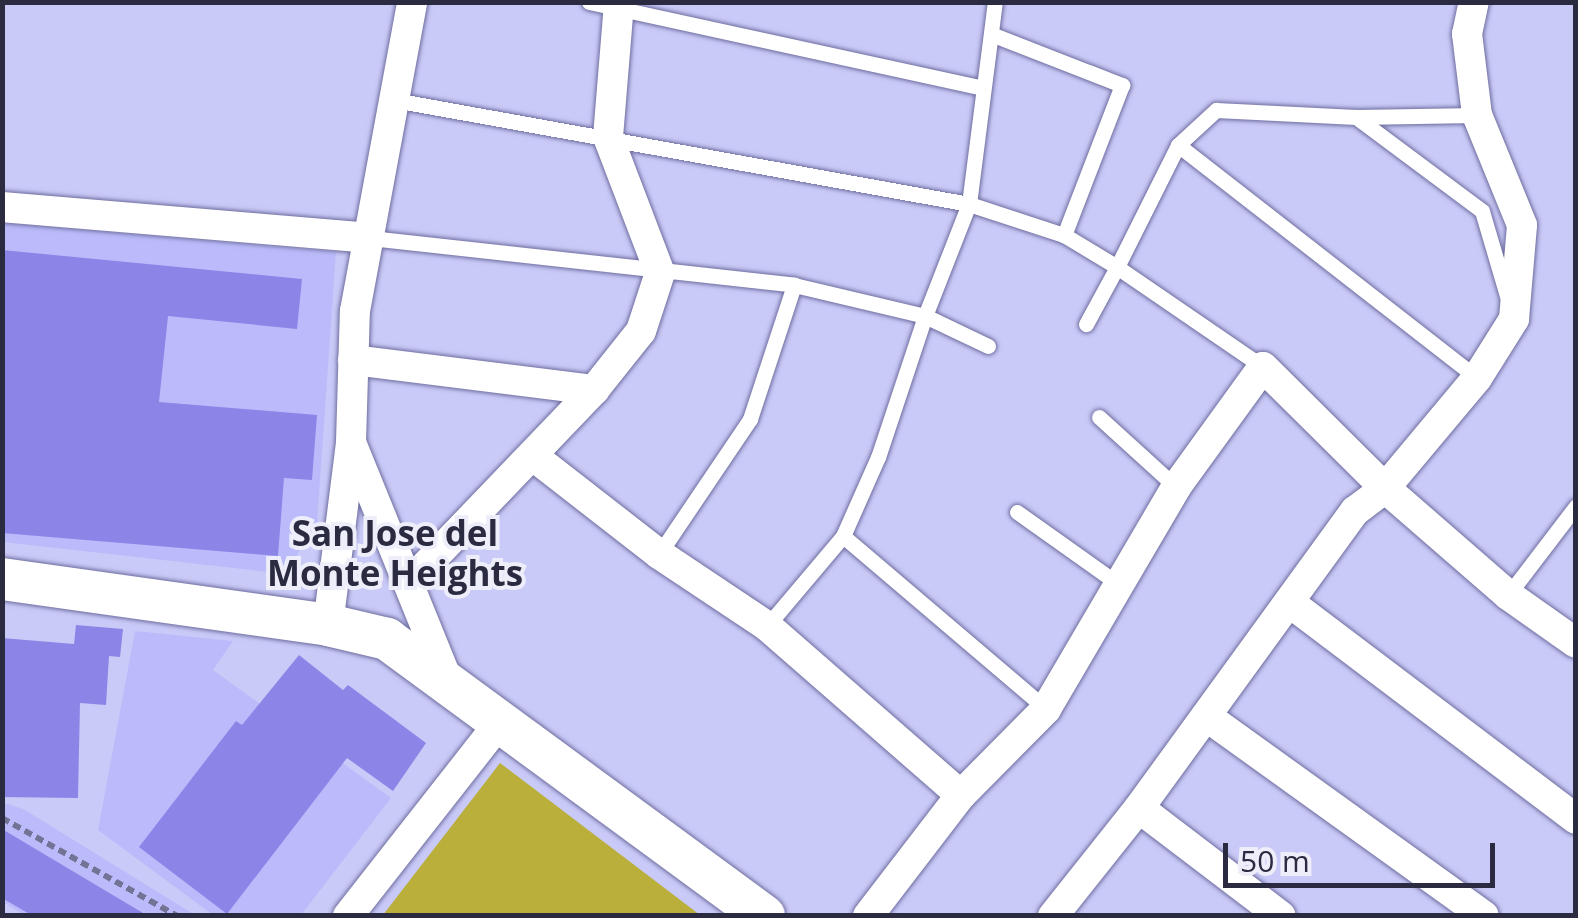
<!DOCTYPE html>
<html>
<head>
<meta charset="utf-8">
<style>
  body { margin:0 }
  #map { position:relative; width:1578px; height:918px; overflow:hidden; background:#c9caf7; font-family:"Open Sans",sans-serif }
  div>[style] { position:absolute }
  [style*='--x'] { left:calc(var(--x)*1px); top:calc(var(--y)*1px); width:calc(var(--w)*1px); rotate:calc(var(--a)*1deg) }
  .built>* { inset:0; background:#bbbbfb }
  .green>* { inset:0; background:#b9af3a }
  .building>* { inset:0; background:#8b85e8 }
  .path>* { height:6px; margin-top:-3px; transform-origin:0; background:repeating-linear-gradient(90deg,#737495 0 8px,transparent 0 13px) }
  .roads { filter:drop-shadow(0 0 2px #6e6da0) drop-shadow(0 0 2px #6e6da0) }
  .lane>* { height:15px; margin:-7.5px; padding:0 7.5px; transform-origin:7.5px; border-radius:7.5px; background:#fff }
  .street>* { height:30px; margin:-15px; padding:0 15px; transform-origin:15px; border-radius:15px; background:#fff }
  .secondary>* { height:42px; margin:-21px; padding:0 21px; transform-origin:21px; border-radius:21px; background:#fff }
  span { translate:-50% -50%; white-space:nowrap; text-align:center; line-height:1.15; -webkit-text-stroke:8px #eeeefa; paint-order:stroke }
  .neighbourhood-label { font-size:35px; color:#2a2a40; font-weight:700 }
  .frame { position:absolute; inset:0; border:5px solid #2a2a40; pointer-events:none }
  .scale { position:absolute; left:1223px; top:843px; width:272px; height:45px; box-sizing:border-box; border:5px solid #2a2a40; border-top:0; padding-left:12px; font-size:30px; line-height:35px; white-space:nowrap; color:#2a2a40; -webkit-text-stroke:8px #eeeefa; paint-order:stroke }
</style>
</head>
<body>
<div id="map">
  <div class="built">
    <div style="clip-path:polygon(2px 223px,336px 252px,317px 523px,295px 558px,278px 573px,3px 542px)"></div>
    <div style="clip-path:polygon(135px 631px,233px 641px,213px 670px,391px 798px,301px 915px,213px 915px,98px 830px)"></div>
    <div style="clip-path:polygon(2px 802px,25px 810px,195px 915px,24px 915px,3px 902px)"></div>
  </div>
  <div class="green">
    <div style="clip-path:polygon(500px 763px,700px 915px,383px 915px)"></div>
  </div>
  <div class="building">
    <div style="clip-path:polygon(2px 250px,302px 279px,297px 329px,168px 316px,159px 402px,317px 415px,312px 480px,284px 478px,278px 556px,2px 533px)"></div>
    <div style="clip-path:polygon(76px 625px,123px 629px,120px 657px,109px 656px,106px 705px,80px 703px,78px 798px,2px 797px,2px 638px,74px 644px)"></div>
    <div style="clip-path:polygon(299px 655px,343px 690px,348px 685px,426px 743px,393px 791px,347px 758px,227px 914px,139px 847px,236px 721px,242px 725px)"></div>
    <div style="clip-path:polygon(2px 829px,148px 916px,33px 916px,2px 898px)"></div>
  </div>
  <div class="path">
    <div style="--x:2;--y:818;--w:201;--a:29.2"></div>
  </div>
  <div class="roads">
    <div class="lane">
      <div style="--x:589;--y:2;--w:402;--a:12.3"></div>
      <div style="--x:991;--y:34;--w:141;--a:21.3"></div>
      <div style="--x:1122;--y:85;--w:161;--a:111.1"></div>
      <div style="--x:394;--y:100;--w:584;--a:10.25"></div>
      <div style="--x:969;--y:204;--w:100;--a:18.1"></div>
      <div style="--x:1064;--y:235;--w:62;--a:31.1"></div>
      <div style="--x:1117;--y:267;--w:65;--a:118.5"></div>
      <div style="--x:1356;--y:117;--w:157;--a:36.7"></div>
      <div style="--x:1482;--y:211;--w:89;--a:73.6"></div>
      <div style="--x:1178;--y:145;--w:379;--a:37.9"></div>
      <div style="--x:371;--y:238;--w:426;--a:6.3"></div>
      <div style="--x:794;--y:285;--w:135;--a:13.3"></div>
      <div style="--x:925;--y:316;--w:149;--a:108.4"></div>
      <div style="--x:878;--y:457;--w:86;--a:113.9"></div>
      <div style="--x:843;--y:536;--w:118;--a:130.2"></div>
      <div style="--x:988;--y:346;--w:70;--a:-154.5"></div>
      <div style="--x:925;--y:316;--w:120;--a:-68.6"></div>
      <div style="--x:969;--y:204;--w:204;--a:-82.7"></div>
      <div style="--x:1263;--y:367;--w:177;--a:-145.6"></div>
      <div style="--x:1117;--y:267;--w:136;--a:-63.4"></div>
      <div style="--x:1178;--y:145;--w:52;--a:-42.6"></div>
      <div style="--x:1216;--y:110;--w:140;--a:2.9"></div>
      <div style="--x:1356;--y:117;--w:121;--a:-0.9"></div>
      <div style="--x:1099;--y:417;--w:104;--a:42.3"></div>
      <div style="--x:1017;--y:512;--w:123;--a:35.4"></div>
      <div style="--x:843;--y:536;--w:267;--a:40.4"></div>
      <div style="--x:659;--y:554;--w:163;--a:-56"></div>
      <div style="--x:750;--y:419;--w:141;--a:-71.8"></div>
      <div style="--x:1508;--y:595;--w:112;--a:-52.6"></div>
    </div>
    <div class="street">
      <div style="--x:2;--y:207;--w:370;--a:4.8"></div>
      <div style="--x:353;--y:360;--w:243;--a:7.1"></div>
      <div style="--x:352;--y:445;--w:258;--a:67.9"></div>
      <div style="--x:533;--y:456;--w:160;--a:37.9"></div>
      <div style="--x:659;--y:554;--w:130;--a:33.7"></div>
      <div style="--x:767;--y:626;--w:257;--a:41.1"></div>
      <div style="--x:411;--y:581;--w:265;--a:-46.2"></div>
      <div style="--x:594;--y:390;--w:75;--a:-51.5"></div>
      <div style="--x:641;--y:331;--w:61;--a:-71.9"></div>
      <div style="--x:660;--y:273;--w:146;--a:-110.9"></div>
      <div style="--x:608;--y:137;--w:135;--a:-85.3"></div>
      <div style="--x:1289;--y:602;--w:360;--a:37.1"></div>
      <div style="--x:328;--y:625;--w:184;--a:-82.8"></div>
      <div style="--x:351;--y:442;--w:131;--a:-88.3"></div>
      <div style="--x:355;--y:311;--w:314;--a:-79.5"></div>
      <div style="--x:1206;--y:716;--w:342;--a:35.7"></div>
      <div style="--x:1139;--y:808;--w:178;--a:37.3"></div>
      <div style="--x:348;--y:916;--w:248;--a:-51.9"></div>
      <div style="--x:868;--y:916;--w:153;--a:-52.5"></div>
      <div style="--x:961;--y:795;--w:121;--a:-45.3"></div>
      <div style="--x:1046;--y:709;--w:257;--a:-59.6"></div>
      <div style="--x:1176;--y:487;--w:148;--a:-54.1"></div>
      <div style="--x:1263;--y:367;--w:172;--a:44.8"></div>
      <div style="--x:1385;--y:488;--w:163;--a:41"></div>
      <div style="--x:1508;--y:595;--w:83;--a:35.2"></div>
      <div style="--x:1053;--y:916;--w:138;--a:-51.5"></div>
      <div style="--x:1139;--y:808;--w:367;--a:-54"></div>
      <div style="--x:1355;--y:511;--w:38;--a:-37"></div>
      <div style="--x:1385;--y:488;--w:143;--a:-50.1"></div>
      <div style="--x:1477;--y:378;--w:70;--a:-57.9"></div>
      <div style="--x:1514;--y:319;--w:94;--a:-85.1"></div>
      <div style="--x:1522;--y:225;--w:119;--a:-112.2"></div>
      <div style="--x:1477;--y:115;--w:82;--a:-97"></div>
      <div style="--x:1467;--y:34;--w:33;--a:-78"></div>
    </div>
    <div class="secondary">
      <div style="--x:2;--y:579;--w:329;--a:8"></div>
      <div style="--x:328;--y:625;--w:61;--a:13.3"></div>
      <div style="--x:387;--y:639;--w:468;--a:36.3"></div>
    </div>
  </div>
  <div class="neighbourhood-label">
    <span style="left:395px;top:553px">San Jose del<br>Monte Heights</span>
  </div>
  <div class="frame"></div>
  <div class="scale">50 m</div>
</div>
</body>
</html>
